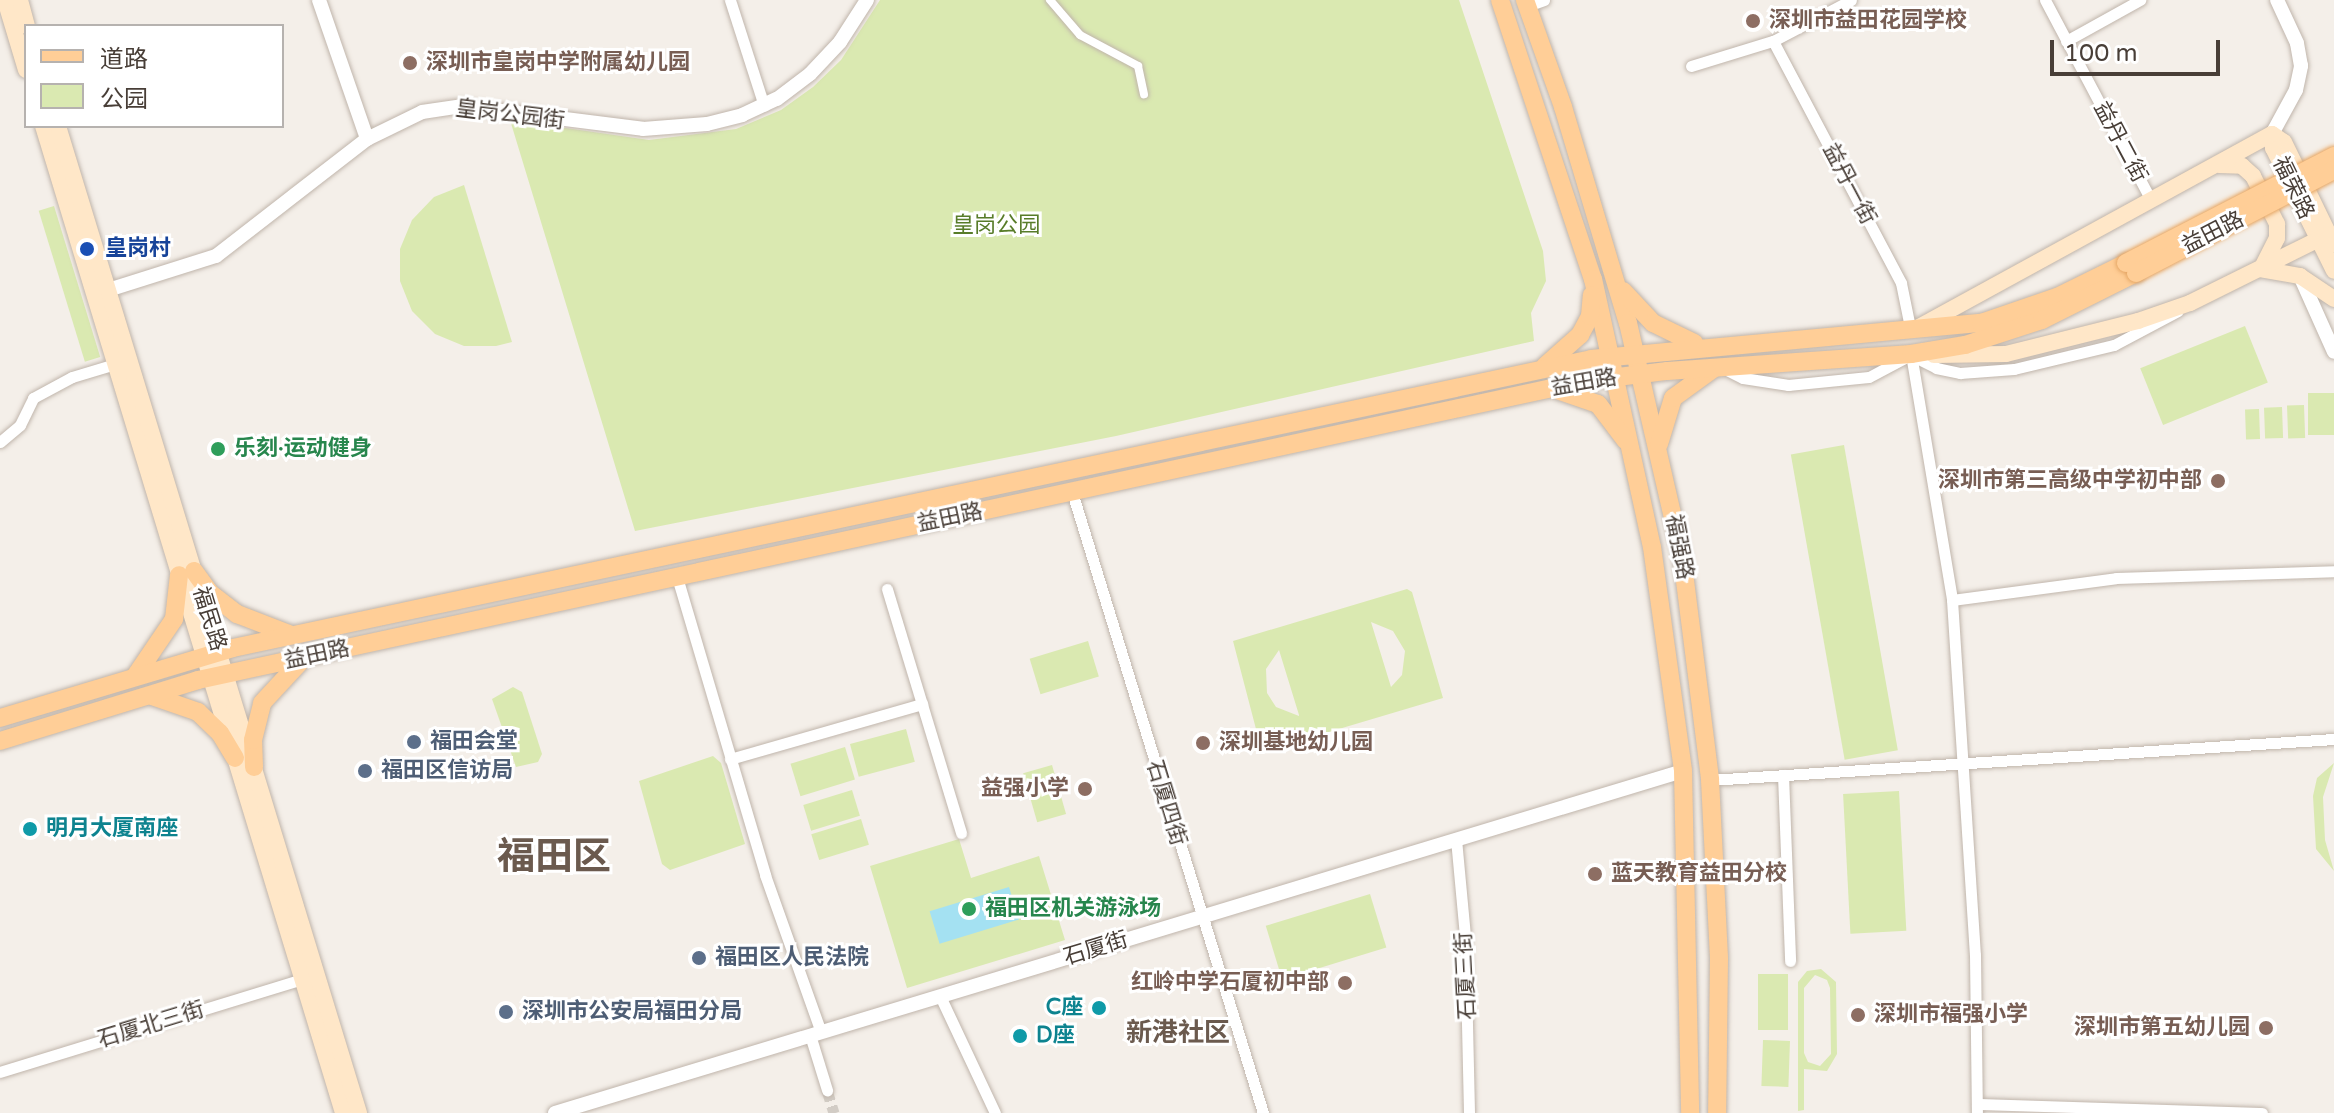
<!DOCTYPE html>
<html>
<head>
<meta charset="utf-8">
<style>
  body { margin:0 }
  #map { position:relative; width:2334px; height:1113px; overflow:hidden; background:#f4efe9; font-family:"Varela Round","Noto Sans SC",sans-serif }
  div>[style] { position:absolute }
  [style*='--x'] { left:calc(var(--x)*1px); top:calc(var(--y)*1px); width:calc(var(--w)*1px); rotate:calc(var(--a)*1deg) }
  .green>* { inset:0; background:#dae9b1; transform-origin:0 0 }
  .water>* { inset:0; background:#a4e1f2; transform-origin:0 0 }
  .minor-tunnel>* { height:11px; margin-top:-5.5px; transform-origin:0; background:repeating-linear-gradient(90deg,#d2ccc5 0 11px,transparent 0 16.5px) }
  .roads { filter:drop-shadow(0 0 2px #c0b5ab) drop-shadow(0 0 2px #c0b5ab) }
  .pedestrian>* { height:8px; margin:-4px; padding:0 4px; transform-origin:4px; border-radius:4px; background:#fff }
  .minor>* { height:11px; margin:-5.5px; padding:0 5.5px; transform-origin:5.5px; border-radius:5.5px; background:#fff }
  .tertiary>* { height:14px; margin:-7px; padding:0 7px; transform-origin:7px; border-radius:7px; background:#fff }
  .secondary>* { height:16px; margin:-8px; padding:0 8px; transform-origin:8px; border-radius:8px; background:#ffe7c8 }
  .primary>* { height:18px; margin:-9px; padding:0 9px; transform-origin:9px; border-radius:9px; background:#ffce97 }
  .bridges { filter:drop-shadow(0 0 2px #e6a765) drop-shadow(0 0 2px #e6a765) }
  .primary-bridge>* { height:18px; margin:-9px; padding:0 9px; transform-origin:9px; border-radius:9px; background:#ffce97 }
  .dots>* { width:22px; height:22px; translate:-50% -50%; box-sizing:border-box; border:4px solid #fff; border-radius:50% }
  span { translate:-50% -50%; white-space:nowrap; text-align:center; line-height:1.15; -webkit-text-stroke:6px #fff; paint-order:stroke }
  .education-label { font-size:22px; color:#785e54; font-weight:700 }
  .left { translate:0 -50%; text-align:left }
  .right { translate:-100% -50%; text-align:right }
  .street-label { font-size:22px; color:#483e37 }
  .park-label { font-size:22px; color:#587c29 }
  .transit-label { font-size:22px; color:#164399; font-weight:700 }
  .leisure-label { font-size:22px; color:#27864d; font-weight:700 }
  .service-label { font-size:22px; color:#4e5e75; font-weight:700 }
  .culture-label { font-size:22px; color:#0d838f; font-weight:700 }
  .quarter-label { font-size:26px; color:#6b5a4e; font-weight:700 }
  .town-label { font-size:38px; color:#6b5a4e; font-weight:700 }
  .legend { position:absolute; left:24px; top:24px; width:260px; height:104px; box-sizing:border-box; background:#fff; border:2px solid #b6b2af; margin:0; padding:10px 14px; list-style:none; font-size:24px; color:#483e37 }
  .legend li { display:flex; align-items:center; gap:16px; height:40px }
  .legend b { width:40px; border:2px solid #b6b2af }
  .scale { position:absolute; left:2050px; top:40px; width:170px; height:36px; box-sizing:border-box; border:4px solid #483e37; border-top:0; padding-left:10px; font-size:24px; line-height:28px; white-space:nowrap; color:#483e37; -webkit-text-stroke:6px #fff; paint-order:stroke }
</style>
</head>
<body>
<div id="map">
  <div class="green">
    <div style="clip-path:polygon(880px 0,1459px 0,1543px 251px,1546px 281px,1531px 313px,1534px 341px,1116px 436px,635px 531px,510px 120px,649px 140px,736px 129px,781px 110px,813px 87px,841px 60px)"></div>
    <div style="clip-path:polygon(464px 185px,512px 342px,496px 346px,464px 346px,435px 334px,412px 311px,400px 281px,400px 249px,412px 220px,434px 197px)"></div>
    <div style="left:54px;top:206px;width:158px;height:16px;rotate:73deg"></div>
    <div style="left:2245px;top:326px;width:61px;height:113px;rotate:68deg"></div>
    <div style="left:2334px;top:393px;width:42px;height:26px;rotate:90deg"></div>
    <div style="left:2304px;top:405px;width:33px;height:17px;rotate:88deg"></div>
    <div style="left:2282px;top:407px;width:31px;height:18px;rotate:88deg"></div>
    <div style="left:2259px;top:409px;width:30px;height:14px;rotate:88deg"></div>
    <div style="left:1844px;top:445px;width:310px;height:54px;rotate:80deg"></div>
    <div style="clip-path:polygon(evenodd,1407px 589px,1412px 592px,1443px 698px,1262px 752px,1233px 641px,1407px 589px,1371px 622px,1393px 631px,1405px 651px,1402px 675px,1391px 687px,1371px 622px,1407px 589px,1279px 650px,1299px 715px,1299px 716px,1276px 707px,1267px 693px,1266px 669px,1279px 650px)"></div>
    <div style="left:1088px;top:641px;width:37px;height:61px;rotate:73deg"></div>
    <div style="clip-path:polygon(513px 687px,522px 692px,542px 754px,538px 762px,516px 767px,492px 699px)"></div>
    <div style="left:906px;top:729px;width:34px;height:58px;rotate:75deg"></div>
    <div style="left:845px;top:747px;width:34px;height:57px;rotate:73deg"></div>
    <div style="clip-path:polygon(713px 756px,721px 763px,745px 844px,670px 870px,662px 864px,639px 781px)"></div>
    <div style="clip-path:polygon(2334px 763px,2323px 797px,2325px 840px,2334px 871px,2316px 849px,2313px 796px,2317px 778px)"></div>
    <div style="left:1052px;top:765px;width:51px;height:30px;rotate:74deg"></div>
    <div style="left:852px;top:790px;width:27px;height:51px;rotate:73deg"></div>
    <div style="left:1899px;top:791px;width:140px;height:56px;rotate:87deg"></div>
    <div style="left:861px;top:819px;width:27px;height:52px;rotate:73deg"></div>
    <div style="clip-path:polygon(959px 839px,971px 878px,1039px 856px,1065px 940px,907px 988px,870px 866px)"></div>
    <div style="left:1370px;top:894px;width:56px;height:109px;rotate:73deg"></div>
    <div style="clip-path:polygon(evenodd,1821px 969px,1836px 982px,1837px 1054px,1827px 1071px,1804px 1069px,1804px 1110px,1798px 1111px,1798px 982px,1807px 971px,1821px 969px,1815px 975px,1827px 980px,1830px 988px,1831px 1054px,1820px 1066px,1808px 1062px,1804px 1053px,1804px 988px,1815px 975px)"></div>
    <div style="left:1758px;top:974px;width:30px;height:56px"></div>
    <div style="left:1763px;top:1040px;width:27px;height:46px;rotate:2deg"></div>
  </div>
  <div class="water">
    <div style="left:1009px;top:887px;width:34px;height:83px;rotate:73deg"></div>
  </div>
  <div class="minor-tunnel">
    <div style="--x:827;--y:1090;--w:24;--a:73"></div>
  </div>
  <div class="roads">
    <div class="pedestrian">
      <div style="--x:1050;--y:0;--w:46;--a:49.4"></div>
      <div style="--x:1080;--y:35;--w:66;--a:28.1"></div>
      <div style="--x:1138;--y:66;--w:29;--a:78"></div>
    </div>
    <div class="minor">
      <div style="--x:730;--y:0;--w:111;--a:72.2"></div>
      <div style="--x:2045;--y:0;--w:226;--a:62.1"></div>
      <div style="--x:1527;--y:6;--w:18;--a:-19"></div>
      <div style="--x:1773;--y:41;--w:274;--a:62.1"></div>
      <div style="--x:1901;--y:283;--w:50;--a:78.5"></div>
      <div style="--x:2066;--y:41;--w:85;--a:-29"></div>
      <div style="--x:1691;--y:66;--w:86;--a:-17"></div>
      <div style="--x:1773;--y:41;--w:88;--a:-27.7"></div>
      <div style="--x:1911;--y:354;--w:249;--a:80.5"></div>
      <div style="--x:1952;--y:600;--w:356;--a:86.3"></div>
      <div style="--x:1975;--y:955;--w:158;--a:89.3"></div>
      <div style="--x:1911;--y:355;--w:28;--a:27"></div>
      <div style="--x:1936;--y:368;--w:25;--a:12"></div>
      <div style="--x:1960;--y:373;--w:54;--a:-4.2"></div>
      <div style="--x:2014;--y:369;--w:103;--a:-13.5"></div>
      <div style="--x:2114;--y:345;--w:72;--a:-28"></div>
      <div style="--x:1725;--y:369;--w:20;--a:27"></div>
      <div style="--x:1743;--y:378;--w:46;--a:8.8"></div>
      <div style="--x:1788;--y:385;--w:81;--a:-5.6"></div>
      <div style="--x:1869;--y:377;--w:47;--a:-28.2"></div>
      <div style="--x:0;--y:442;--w:26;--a:-40"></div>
      <div style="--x:20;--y:425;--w:30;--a:-64"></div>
      <div style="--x:33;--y:398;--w:44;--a:-28.3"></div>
      <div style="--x:72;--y:377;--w:45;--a:-16.8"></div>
      <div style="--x:1072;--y:492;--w:650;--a:72.9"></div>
      <div style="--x:677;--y:577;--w:311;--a:73.5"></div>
      <div style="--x:765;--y:875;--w:167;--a:70.4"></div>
      <div style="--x:887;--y:589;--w:255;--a:73.1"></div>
      <div style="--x:1952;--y:600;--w:165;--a:-7.6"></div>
      <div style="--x:2116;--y:578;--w:218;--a:-1.8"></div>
      <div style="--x:730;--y:759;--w:200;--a:-16"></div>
      <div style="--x:1783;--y:775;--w:186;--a:87.8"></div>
      <div style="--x:1710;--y:780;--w:625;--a:-3.76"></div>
      <div style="--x:1456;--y:839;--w:97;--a:84.7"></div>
      <div style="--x:1465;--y:936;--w:177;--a:88.7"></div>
      <div style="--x:940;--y:996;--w:129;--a:64.8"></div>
      <div style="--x:810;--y:1035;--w:58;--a:72.8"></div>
      <div style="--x:0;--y:1072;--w:316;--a:-17.1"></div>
      <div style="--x:1977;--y:1104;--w:285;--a:1.8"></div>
    </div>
    <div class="tertiary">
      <div style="--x:319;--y:0;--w:147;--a:70.9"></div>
      <div style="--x:2272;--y:134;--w:50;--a:-61.4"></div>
      <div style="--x:2296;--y:90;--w:25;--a:-78"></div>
      <div style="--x:2301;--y:66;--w:23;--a:-100"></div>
      <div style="--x:2297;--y:43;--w:47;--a:-114.9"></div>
      <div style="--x:2300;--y:276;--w:83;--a:65.9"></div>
      <div style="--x:108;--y:290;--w:113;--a:-17.5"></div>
      <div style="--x:216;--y:256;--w:191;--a:-37.8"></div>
      <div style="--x:367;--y:139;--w:61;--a:-26.1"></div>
      <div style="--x:422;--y:112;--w:40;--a:-8.5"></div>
      <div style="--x:462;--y:106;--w:182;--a:7.2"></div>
      <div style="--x:643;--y:129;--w:64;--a:-4.5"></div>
      <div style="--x:707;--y:124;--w:36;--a:-14"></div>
      <div style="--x:742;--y:115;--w:38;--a:-25"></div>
      <div style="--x:777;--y:99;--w:41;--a:-37.1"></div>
      <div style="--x:810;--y:74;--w:44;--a:-46.8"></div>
      <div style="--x:840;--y:42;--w:50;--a:-57.3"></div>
      <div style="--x:555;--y:1113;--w:1179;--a:-16.87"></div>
    </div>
    <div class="secondary">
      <div style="--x:5;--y:0;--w:73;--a:73.3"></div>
      <div style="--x:20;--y:0;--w:27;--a:75"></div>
      <div style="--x:43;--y:126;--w:1032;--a:73.09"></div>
      <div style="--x:58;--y:126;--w:1032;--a:73.04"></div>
      <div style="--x:2272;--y:134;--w:14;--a:86"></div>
      <div style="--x:2273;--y:148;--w:137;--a:63.6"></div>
      <div style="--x:2272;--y:134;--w:14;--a:34"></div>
      <div style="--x:2284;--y:142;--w:114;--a:64.1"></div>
      <div style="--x:2219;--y:165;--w:23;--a:2"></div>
      <div style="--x:2242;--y:166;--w:15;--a:42"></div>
      <div style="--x:2253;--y:176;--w:54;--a:63.4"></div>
      <div style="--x:2277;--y:224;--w:14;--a:90"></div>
      <div style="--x:2277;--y:238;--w:30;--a:117"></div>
      <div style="--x:2260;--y:269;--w:41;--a:9.9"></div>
      <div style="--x:2300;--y:276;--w:41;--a:34.1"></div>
      <div style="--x:1919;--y:327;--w:402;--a:-28.7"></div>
      <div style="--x:1934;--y:355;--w:72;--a:-0.8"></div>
      <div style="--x:2006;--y:354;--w:136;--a:-14"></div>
      <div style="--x:2138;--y:321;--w:55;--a:-19.1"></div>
      <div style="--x:2190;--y:303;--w:155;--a:-26.4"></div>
    </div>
    <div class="primary">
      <div style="--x:1500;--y:0;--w:294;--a:71.6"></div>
      <div style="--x:1593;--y:279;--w:274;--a:77.6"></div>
      <div style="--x:1652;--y:547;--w:226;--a:82.1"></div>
      <div style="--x:1683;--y:771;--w:342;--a:88.8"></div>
      <div style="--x:1525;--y:0;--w:114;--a:70.4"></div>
      <div style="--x:1563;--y:107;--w:226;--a:73.3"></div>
      <div style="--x:1628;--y:323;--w:240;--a:77"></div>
      <div style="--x:1682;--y:557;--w:225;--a:82.8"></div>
      <div style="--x:1710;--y:780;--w:179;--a:87.1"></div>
      <div style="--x:1719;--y:959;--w:154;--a:90.7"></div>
      <div style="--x:1623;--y:291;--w:44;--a:46.8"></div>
      <div style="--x:1653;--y:323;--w:46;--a:26"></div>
      <div style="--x:1545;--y:366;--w:47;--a:-41.5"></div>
      <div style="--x:1580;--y:335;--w:21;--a:-62"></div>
      <div style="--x:1590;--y:316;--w:21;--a:-85"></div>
      <div style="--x:1557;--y:390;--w:43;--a:18.9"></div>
      <div style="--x:1598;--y:404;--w:46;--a:52.9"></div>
      <div style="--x:1659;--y:444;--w:48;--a:-73.1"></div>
      <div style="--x:1673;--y:398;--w:49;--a:-35.9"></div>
      <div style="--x:194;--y:571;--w:27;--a:54"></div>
      <div style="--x:210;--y:593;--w:34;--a:38"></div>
      <div style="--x:237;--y:614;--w:56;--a:21"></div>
      <div style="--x:136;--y:675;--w:68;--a:-55.8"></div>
      <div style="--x:174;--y:619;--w:44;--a:-83.5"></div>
      <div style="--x:152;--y:696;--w:49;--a:19.2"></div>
      <div style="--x:198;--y:712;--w:30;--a:44"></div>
      <div style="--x:220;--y:733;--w:29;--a:59"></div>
      <div style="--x:0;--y:718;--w:243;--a:-16.7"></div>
      <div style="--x:233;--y:648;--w:1388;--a:-12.01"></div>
      <div style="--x:1591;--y:359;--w:392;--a:-5.3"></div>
      <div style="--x:1981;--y:323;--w:80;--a:-18.9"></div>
      <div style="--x:2057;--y:297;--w:77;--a:-26.2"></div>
      <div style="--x:0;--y:741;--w:207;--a:-17.1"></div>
      <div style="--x:198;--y:680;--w:1419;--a:-12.17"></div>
      <div style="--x:1585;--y:381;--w:83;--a:-7"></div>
      <div style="--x:1667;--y:371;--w:245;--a:-4"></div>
      <div style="--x:1911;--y:354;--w:55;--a:-9.5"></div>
      <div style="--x:1965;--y:345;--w:81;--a:-18"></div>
      <div style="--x:2042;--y:320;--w:105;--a:-26.6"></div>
      <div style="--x:254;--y:767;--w:27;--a:-92"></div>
      <div style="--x:253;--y:740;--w:38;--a:-76"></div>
      <div style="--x:262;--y:703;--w:59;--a:-47.1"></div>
    </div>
  </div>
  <div class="bridges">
    <div class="primary-bridge">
      <div style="--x:2126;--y:263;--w:234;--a:-27.2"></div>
      <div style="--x:2136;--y:273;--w:223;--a:-27.5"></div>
    </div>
  </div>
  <div class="dots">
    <div style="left:1753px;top:21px;background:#8d6e63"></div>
    <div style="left:410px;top:63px;background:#8d6e63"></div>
    <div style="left:87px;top:249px;background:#1a4fb4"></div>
    <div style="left:218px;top:449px;background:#2e9e5b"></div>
    <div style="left:2218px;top:481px;background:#8d6e63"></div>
    <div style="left:414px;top:742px;background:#5c6f8a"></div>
    <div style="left:1203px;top:743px;background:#8d6e63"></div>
    <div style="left:365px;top:771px;background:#5c6f8a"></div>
    <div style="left:1085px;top:789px;background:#8d6e63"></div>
    <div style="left:30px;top:829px;background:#0f9aa8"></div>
    <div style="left:1595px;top:874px;background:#8d6e63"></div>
    <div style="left:969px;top:909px;background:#2e9e5b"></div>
    <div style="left:699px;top:958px;background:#5c6f8a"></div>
    <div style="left:1345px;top:983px;background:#8d6e63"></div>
    <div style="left:1099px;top:1008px;background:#0f9aa8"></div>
    <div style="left:506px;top:1012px;background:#5c6f8a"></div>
    <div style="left:1858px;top:1015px;background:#8d6e63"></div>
    <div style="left:2266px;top:1028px;background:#8d6e63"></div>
    <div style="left:1020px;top:1036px;background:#0f9aa8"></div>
  </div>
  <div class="education-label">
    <span class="left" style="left:1769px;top:21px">深圳市益田花园学校</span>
    <span class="left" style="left:426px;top:63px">深圳市皇岗中学附属幼儿园</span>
    <span class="right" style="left:2202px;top:481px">深圳市第三高级中学初中部</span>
    <span class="left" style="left:1219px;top:743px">深圳基地幼儿园</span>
    <span class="right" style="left:1069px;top:789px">益强小学</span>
    <span class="left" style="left:1611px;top:874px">蓝天教育益田分校</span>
    <span class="right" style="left:1329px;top:983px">红岭中学石厦初中部</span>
    <span class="left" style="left:1874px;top:1015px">深圳市福强小学</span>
    <span class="right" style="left:2250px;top:1028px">深圳市第五幼儿园</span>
  </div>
  <div class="street-label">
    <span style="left:510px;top:115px;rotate:7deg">皇岗公园街</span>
    <span style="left:2120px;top:142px;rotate:62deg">益丹二街</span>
    <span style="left:1849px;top:184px;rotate:62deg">益丹一街</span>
    <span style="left:2293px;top:188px;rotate:64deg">福荣路</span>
    <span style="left:2213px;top:233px;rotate:-27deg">益田路</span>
    <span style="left:1584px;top:383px;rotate:-10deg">益田路</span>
    <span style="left:950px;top:518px;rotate:-12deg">益田路</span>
    <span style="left:1679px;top:547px;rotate:79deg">福强路</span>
    <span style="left:209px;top:619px;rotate:73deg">福民路</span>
    <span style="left:317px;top:655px;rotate:-12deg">益田路</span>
    <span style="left:1166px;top:803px;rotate:73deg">石厦四街</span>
    <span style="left:1096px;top:949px;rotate:-17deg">石厦街</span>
    <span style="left:1466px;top:976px;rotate:-93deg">石厦三街</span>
    <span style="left:151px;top:1025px;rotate:-17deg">石厦北三街</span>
  </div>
  <div class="park-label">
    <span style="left:996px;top:226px">皇岗公园</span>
  </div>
  <div class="transit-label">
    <span class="left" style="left:105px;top:249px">皇岗村</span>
  </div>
  <div class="leisure-label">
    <span class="left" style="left:234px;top:449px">乐刻·运动健身</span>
    <span class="left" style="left:985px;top:909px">福田区机关游泳场</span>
  </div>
  <div class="service-label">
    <span class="left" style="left:430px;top:742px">福田会堂</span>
    <span class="left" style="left:381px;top:771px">福田区信访局</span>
    <span class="left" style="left:715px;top:958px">福田区人民法院</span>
    <span class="left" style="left:522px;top:1012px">深圳市公安局福田分局</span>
  </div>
  <div class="culture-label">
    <span class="left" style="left:46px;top:829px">明月大厦南座</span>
    <span class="right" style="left:1083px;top:1008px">C座</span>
    <span class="left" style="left:1036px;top:1036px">D座</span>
  </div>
  <div class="quarter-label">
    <span style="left:1178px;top:1033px">新港社区</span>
  </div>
  <div class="town-label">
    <span style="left:554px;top:858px">福田区</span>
  </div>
  <ul class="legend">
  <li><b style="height:10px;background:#ffce97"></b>道路</li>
  <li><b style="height:22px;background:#dae9b1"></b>公园</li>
  </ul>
  <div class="scale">100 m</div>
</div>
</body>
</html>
